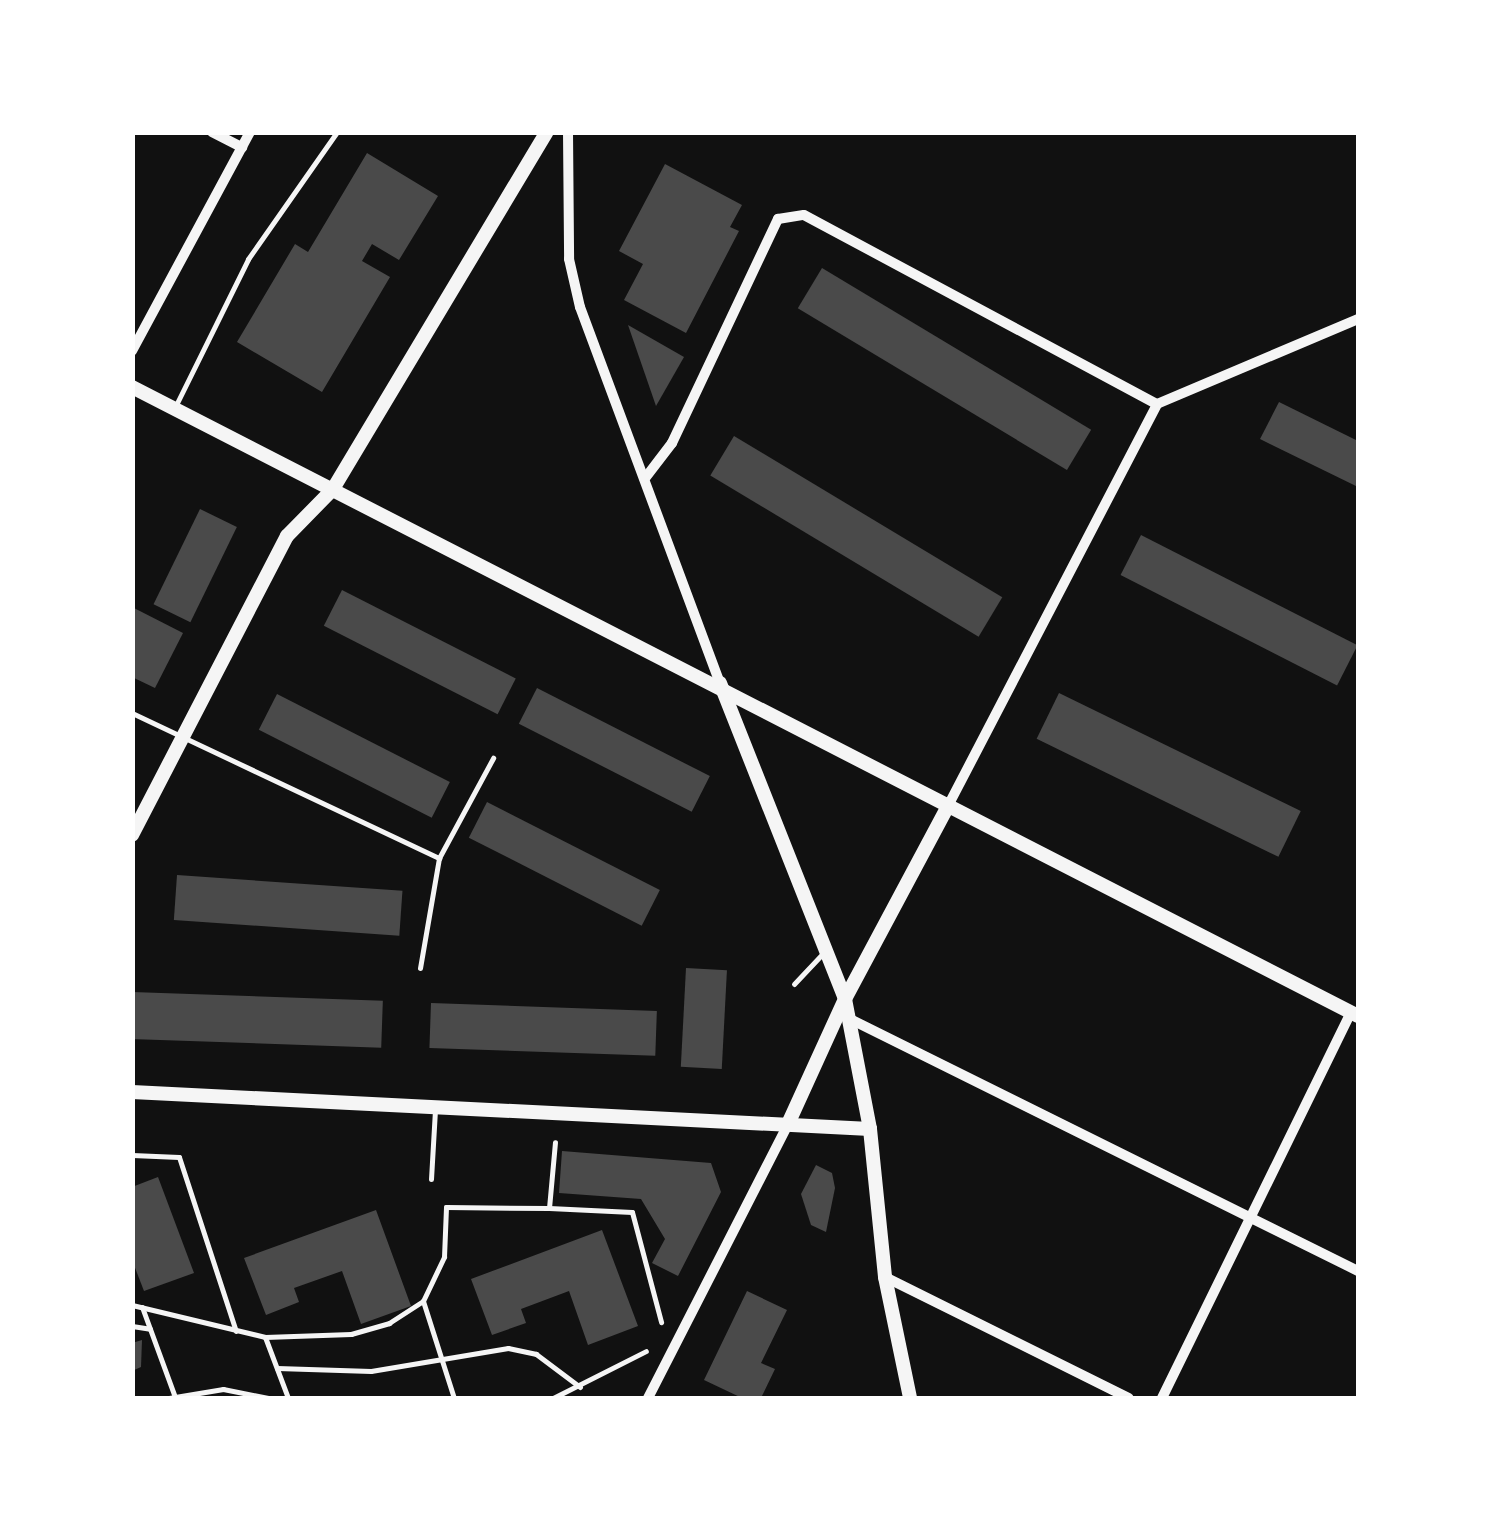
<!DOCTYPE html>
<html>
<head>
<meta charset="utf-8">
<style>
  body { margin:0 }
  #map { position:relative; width:1491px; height:1531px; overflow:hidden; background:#111; font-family:"Public Sans",sans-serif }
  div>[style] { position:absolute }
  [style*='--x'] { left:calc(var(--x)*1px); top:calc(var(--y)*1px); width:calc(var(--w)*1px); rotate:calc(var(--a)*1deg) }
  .building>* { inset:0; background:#4a4a4a; transform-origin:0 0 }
  .path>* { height:5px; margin:-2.5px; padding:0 2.5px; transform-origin:2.5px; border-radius:2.5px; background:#f5f5f5 }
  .service>* { height:5px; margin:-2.5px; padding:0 2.5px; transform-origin:2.5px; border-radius:2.5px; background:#f5f5f5 }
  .minor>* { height:10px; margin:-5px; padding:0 5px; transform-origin:5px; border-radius:5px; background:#f5f5f5 }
  .tertiary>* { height:14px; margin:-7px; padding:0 7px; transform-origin:7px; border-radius:7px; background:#f5f5f5 }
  span { translate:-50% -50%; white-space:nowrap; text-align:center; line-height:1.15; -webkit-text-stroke:10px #fff; paint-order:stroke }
  .frame { position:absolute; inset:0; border:135px solid #fff; pointer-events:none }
</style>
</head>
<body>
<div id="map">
  <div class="building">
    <div style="clip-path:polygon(367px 153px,438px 196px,399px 260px,372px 244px,362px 261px,390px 277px,322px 392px,237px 342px,295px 244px,308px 252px)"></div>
    <div style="clip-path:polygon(665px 164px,742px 205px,730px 227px,739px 231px,686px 333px,624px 300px,643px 264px,619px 251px)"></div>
    <div style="left:822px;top:268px;width:314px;height:47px;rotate:31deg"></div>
    <div style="clip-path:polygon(628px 325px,684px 357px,656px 406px)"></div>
    <div style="clip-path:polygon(1279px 402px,1358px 441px,1358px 487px,1260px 439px)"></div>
    <div style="left:734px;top:436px;width:313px;height:46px;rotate:31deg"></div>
    <div style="left:200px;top:509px;width:41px;height:106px;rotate:26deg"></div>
    <div style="left:1141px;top:535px;width:243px;height:45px;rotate:27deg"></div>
    <div style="left:342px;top:590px;width:195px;height:40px;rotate:27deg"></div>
    <div style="clip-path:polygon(132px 607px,183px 633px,155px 688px,132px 677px)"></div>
    <div style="left:537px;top:688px;width:194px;height:40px;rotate:27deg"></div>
    <div style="left:1059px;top:693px;width:269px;height:51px;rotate:26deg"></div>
    <div style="left:277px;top:694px;width:194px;height:40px;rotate:27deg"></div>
    <div style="left:487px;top:802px;width:194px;height:40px;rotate:27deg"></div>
    <div style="left:177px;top:875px;width:226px;height:45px;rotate:4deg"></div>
    <div style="left:686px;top:968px;width:41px;height:99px;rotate:3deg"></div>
    <div style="left:132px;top:992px;width:251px;height:47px;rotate:2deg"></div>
    <div style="left:431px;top:1003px;width:226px;height:45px;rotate:2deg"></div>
    <div style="clip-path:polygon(562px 1151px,711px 1163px,721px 1192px,678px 1276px,652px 1263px,665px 1239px,641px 1199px,559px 1193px)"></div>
    <div style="clip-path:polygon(816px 1165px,832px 1173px,835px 1188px,826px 1232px,811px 1225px,801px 1194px)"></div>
    <div style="clip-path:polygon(158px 1177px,194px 1273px,144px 1291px,132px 1260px,132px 1187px)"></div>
    <div style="clip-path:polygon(376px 1210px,411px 1306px,361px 1324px,342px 1271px,294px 1288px,299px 1302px,266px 1315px,244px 1258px)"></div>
    <div style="clip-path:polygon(602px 1230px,638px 1326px,588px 1345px,569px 1291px,521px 1309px,526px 1323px,492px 1335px,471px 1279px)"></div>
    <div style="clip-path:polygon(747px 1291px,787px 1310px,761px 1363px,775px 1369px,761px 1398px,742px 1398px,704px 1380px)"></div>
    <div style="clip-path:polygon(142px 1340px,141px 1367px,132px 1371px,132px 1343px)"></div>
  </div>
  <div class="path">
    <div style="--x:132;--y:1155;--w:47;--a:2.4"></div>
    <div style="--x:179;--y:1157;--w:183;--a:71.9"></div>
    <div style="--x:549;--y:1208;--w:66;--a:-84.8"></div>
    <div style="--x:423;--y:1301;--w:102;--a:72.3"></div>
    <div style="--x:132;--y:1305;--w:137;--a:13.5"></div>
    <div style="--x:265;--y:1337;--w:86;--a:-2"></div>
    <div style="--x:351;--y:1334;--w:40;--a:-16"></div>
    <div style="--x:389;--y:1323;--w:40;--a:-32.9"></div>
    <div style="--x:423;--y:1301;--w:49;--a:-64.5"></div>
    <div style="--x:444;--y:1257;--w:50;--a:-87.7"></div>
    <div style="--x:446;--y:1207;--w:103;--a:0.6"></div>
    <div style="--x:549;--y:1208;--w:83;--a:2.8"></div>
    <div style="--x:632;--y:1212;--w:114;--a:75.2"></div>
    <div style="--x:142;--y:1307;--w:96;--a:69.9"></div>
    <div style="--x:132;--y:1326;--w:18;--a:9"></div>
    <div style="--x:265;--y:1337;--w:65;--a:69.3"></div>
    <div style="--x:277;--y:1368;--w:94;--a:1.8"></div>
    <div style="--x:371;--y:1371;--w:139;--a:-9.5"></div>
    <div style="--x:508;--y:1348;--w:29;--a:12"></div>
    <div style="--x:536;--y:1354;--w:55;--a:36.9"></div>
    <div style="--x:169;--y:1398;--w:55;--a:-9.5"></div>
    <div style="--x:223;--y:1389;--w:46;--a:11.3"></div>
    <div style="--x:553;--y:1398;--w:104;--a:-26.8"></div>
  </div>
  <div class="service">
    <div style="--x:176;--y:405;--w:163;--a:-63.7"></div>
    <div style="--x:248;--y:259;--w:155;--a:-55"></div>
    <div style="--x:132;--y:713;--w:340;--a:25.3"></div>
    <div style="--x:420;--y:968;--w:112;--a:-80.2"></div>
    <div style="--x:439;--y:858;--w:114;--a:-61.6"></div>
    <div style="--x:794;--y:984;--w:44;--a:-46.8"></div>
    <div style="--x:431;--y:1179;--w:69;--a:-86.7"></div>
  </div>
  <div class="minor">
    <div style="--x:212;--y:132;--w:34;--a:27"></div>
    <div style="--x:568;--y:132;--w:127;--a:89.5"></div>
    <div style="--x:569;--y:259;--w:49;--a:77.1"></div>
    <div style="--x:580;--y:307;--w:401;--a:69.6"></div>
    <div style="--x:132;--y:351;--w:249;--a:-61.7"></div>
    <div style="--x:1157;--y:404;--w:218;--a:-22.9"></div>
    <div style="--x:646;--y:477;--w:43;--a:-52.6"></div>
    <div style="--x:672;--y:443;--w:248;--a:-64.7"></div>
    <div style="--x:778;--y:219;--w:26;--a:-9"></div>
    <div style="--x:804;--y:215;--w:400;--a:28.2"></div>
    <div style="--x:949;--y:804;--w:451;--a:-62.5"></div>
    <div style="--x:850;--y:1019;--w:567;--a:26.38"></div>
    <div style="--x:885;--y:1277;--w:272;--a:26.4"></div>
    <div style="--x:648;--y:1398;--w:308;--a:-62.9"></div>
    <div style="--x:1162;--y:1398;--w:429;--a:-63.9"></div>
  </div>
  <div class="tertiary">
    <div style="--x:132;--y:387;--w:1378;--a:27.16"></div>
    <div style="--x:720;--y:683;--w:340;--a:68.4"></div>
    <div style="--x:845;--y:999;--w:132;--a:79.1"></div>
    <div style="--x:870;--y:1129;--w:149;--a:84.2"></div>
    <div style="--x:885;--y:1277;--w:124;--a:78.3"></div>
    <div style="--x:132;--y:835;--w:337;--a:-62.6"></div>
    <div style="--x:287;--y:536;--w:66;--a:-45.6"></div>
    <div style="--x:333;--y:489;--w:416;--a:-59.1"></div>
    <div style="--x:132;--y:1092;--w:739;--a:2.87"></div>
    <div style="--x:788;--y:1124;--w:137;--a:-65.5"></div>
    <div style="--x:845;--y:999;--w:221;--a:-61.9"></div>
  </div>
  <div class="frame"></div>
</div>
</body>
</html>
